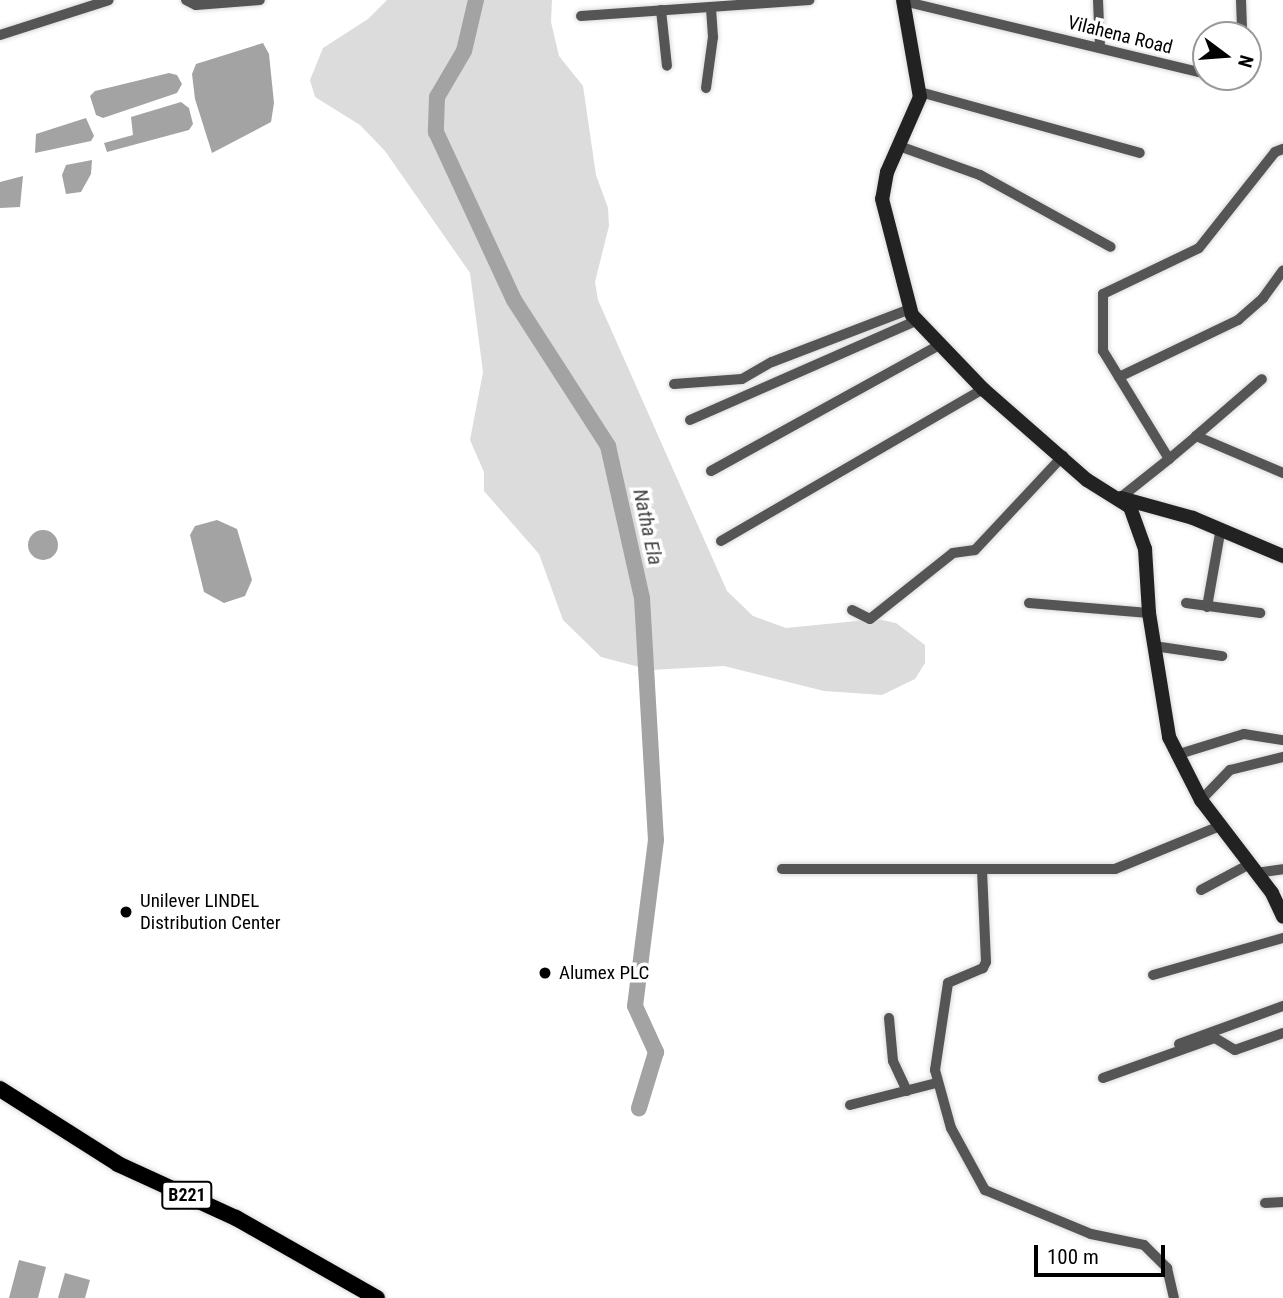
<!DOCTYPE html>
<html>
<head>
<meta charset="utf-8">
<style>
  body { margin:0 }
  #map { position:relative; width:1283px; height:1298px; overflow:hidden; background:#fff; font-family:"Roboto Condensed",sans-serif }
  div>[style] { position:absolute }
  [style*='--x'] { left:calc(var(--x)*1px); top:calc(var(--y)*1px); width:calc(var(--w)*1px); rotate:calc(var(--a)*1deg) }
  .green>* { inset:0; background:#dcdcdc }
  .water>* { inset:0; background:#a3a3a3 }
  .round { border-radius:50% }
  .river>* { height:16px; margin:-8px; padding:0 8px; transform-origin:8px; border-radius:8px; background:#a3a3a3 }
  .roads { filter:drop-shadow(0 0 2px #dbdbdb) drop-shadow(0 0 2px #dbdbdb) }
  .street>* { height:10px; margin:-5px; padding:0 5px; transform-origin:5px; border-radius:5px; background:#555 }
  .secondary>* { height:14px; margin:-7px; padding:0 7px; transform-origin:7px; border-radius:7px; background:#222 }
  .primary>* { height:16px; margin:-8px; padding:0 8px; transform-origin:8px; border-radius:8px; background:#000 }
  .dots>* { width:19px; height:19px; translate:-50% -50%; box-sizing:border-box; border:4px solid #fff; border-radius:50% }
  span { translate:-50% -50%; white-space:nowrap; text-align:center; line-height:1.15; -webkit-text-stroke:7px #fff; paint-order:stroke }
  .shield-label span { padding:2px 5px; background:#fff; border:2px solid; border-radius:5px; -webkit-text-stroke-width:0 }
  .shield-label { font-size:18px; color:#000; font-weight:700 }
  .street-label { font-size:19px; color:#000 }
  .poi-label { font-size:19px; color:#000 }
  .left { translate:0 -50%; text-align:left }
  .water-label { font-size:21px; color:#444; font-style:italic }
  .north { position:absolute; left:1192px; top:21px; width:70px; height:70px; box-sizing:border-box; background:#fff; border:2px solid #999; border-radius:50%; rotate:106deg; font-size:19px; font-weight:700; line-height:28px; text-align:center; color:#000 }
  .north::after { content:''; display:block; margin:auto; width:24px; height:32px; background:#000; clip-path:polygon(50% 0,100% 100%,50% 72%,0 100%) }
  .scale { position:absolute; left:1034px; top:1245px; width:131px; height:32px; box-sizing:border-box; border:4px solid #000; border-top:0; padding-left:9px; font-size:21px; line-height:24px; white-space:nowrap; color:#000; -webkit-text-stroke:5px #fff; paint-order:stroke }
</style>
</head>
<body>
<div id="map">
  <div class="green">
    <div style="clip-path:polygon(387px 0,552px 0,551px 22px,559px 56px,583px 86px,596px 175px,608px 208px,609px 226px,595px 282px,598px 300px,727px 591px,753px 616px,786px 628px,877px 619px,896px 623px,925px 645px,925px 663px,915px 679px,882px 695px,824px 691px,724px 666px,651px 670px,601px 657px,563px 620px,539px 554px,484px 491px,484px 472px,470px 440px,483px 372px,470px 273px,385px 151px,360px 125px,315px 97px,310px 80px,323px 48px,368px 19px)"></div>
  </div>
  <div class="water">
    <div style="clip-path:polygon(263px 43px,269px 54px,274px 103px,271px 122px,212px 153px,195px 99px,192px 74px,196px 64px)"></div>
    <div style="clip-path:polygon(169px 73px,177px 75px,182px 84px,177px 93px,103px 118px,96px 115px,90px 96px,95px 91px)"></div>
    <div style="clip-path:polygon(181px 102px,189px 108px,193px 124px,189px 130px,107px 152px,104px 143px,133px 135px,131px 117px)"></div>
    <div style="clip-path:polygon(86px 118px,94px 136px,91px 141px,35px 153px,36px 134px)"></div>
    <div style="clip-path:polygon(92px 160px,91px 174px,81px 192px,66px 194px,62px 175px,66px 165px)"></div>
    <div style="clip-path:polygon(23px 176px,20px 207px,0 208px,0 182px)"></div>
    <div style="clip-path:polygon(217px 520px,237px 529px,252px 580px,245px 596px,224px 603px,204px 592px,190px 535px,195px 526px)"></div>
    <div class="round" style="left:28px;top:530px;width:30px;height:30px"></div>
    <div style="clip-path:polygon(19px 1260px,46px 1267px,38px 1298px,9px 1298px)"></div>
    <div style="clip-path:polygon(65px 1273px,90px 1280px,85px 1298px,58px 1298px)"></div>
  </div>
  <div class="river">
    <div style="--x:476;--y:0;--w:52;--a:103.2"></div>
    <div style="--x:464;--y:51;--w:53;--a:120.4"></div>
    <div style="--x:437;--y:97;--w:35;--a:92"></div>
    <div style="--x:436;--y:132;--w:185;--a:65.1"></div>
    <div style="--x:514;--y:300;--w:174;--a:57.2"></div>
    <div style="--x:608;--y:446;--w:156;--a:77.4"></div>
    <div style="--x:642;--y:598;--w:242;--a:86.7"></div>
    <div style="--x:656;--y:840;--w:167;--a:97.2"></div>
    <div style="--x:635;--y:1006;--w:51;--a:65.5"></div>
    <div style="--x:656;--y:1052;--w:59;--a:106.9"></div>
  </div>
  <div class="roads">
    <div class="street">
      <div style="--x:186;--y:0;--w:11;--a:27"></div>
      <div style="--x:196;--y:5;--w:64;--a:-4.5"></div>
      <div style="--x:1098;--y:0;--w:47;--a:87.6"></div>
      <div style="--x:1241;--y:0;--w:35;--a:88"></div>
      <div style="--x:903;--y:1;--w:312;--a:13.5"></div>
      <div style="--x:661;--y:10;--w:56;--a:83.9"></div>
      <div style="--x:581;--y:16;--w:229;--a:-4"></div>
      <div style="--x:0;--y:35;--w:114;--a:-17.8"></div>
      <div style="--x:1217;--y:77;--w:5;--a:0"></div>
      <div style="--x:706;--y:88;--w:51;--a:-82.2"></div>
      <div style="--x:713;--y:37;--w:30;--a:-94"></div>
      <div style="--x:920;--y:92;--w:228;--a:15.5"></div>
      <div style="--x:899;--y:146;--w:86;--a:19.7"></div>
      <div style="--x:980;--y:175;--w:149;--a:28.8"></div>
      <div style="--x:1119;--y:377;--w:132;--a:-25.6"></div>
      <div style="--x:1238;--y:320;--w:33;--a:-41"></div>
      <div style="--x:1263;--y:298;--w:34;--a:-54"></div>
      <div style="--x:674;--y:384;--w:68;--a:-4.2"></div>
      <div style="--x:742;--y:379;--w:34;--a:-30"></div>
      <div style="--x:772;--y:362;--w:148;--a:-21"></div>
      <div style="--x:690;--y:420;--w:246;--a:-23.7"></div>
      <div style="--x:1196;--y:436;--w:87;--a:-40.8"></div>
      <div style="--x:1169;--y:459;--w:35;--a:-40"></div>
      <div style="--x:1196;--y:436;--w:95;--a:23"></div>
      <div style="--x:711;--y:471;--w:258;--a:-28.9"></div>
      <div style="--x:1120;--y:498;--w:63;--a:-38.5"></div>
      <div style="--x:1169;--y:459;--w:127;--a:-121.4"></div>
      <div style="--x:1103;--y:351;--w:57;--a:-90"></div>
      <div style="--x:1103;--y:294;--w:106;--a:-25.6"></div>
      <div style="--x:1199;--y:248;--w:122;--a:-51.6"></div>
      <div style="--x:1275;--y:152;--w:9;--a:-21"></div>
      <div style="--x:721;--y:541;--w:303;--a:-30.1"></div>
      <div style="--x:1029;--y:603;--w:120;--a:4.8"></div>
      <div style="--x:1186;--y:603;--w:75;--a:7.7"></div>
      <div style="--x:1207;--y:607;--w:80;--a:-80"></div>
      <div style="--x:852;--y:610;--w:20;--a:27"></div>
      <div style="--x:870;--y:619;--w:106;--a:-38.5"></div>
      <div style="--x:953;--y:553;--w:22;--a:-8"></div>
      <div style="--x:975;--y:550;--w:129;--a:-46.9"></div>
      <div style="--x:1154;--y:646;--w:69;--a:8.4"></div>
      <div style="--x:1176;--y:755;--w:71;--a:-17.2"></div>
      <div style="--x:1244;--y:734;--w:39;--a:9"></div>
      <div style="--x:1201;--y:800;--w:42;--a:-46"></div>
      <div style="--x:1230;--y:770;--w:55;--a:-13.8"></div>
      <div style="--x:782;--y:869;--w:333;--a:0"></div>
      <div style="--x:1115;--y:869;--w:113;--a:-22.3"></div>
      <div style="--x:982;--y:870;--w:92;--a:87.5"></div>
      <div style="--x:986;--y:962;--w:7;--a:117"></div>
      <div style="--x:983;--y:968;--w:38;--a:157"></div>
      <div style="--x:948;--y:983;--w:88;--a:98.5"></div>
      <div style="--x:935;--y:1070;--w:60;--a:74.6"></div>
      <div style="--x:951;--y:1128;--w:71;--a:61.3"></div>
      <div style="--x:985;--y:1190;--w:115;--a:22.5"></div>
      <div style="--x:1091;--y:1234;--w:54;--a:11.7"></div>
      <div style="--x:1144;--y:1245;--w:33;--a:45"></div>
      <div style="--x:1167;--y:1268;--w:31;--a:77"></div>
      <div style="--x:1256;--y:873;--w:27;--a:-8"></div>
      <div style="--x:1201;--y:890;--w:55;--a:-28"></div>
      <div style="--x:1153;--y:975;--w:135;--a:-15.9"></div>
      <div style="--x:889;--y:1018;--w:43;--a:84.7"></div>
      <div style="--x:893;--y:1061;--w:33;--a:65"></div>
      <div style="--x:1179;--y:1044;--w:111;--a:-20.1"></div>
      <div style="--x:1103;--y:1078;--w:119;--a:-19.7"></div>
      <div style="--x:1215;--y:1038;--w:23;--a:31"></div>
      <div style="--x:1235;--y:1050;--w:51;--a:-19.5"></div>
      <div style="--x:850;--y:1105;--w:89;--a:-14.3"></div>
      <div style="--x:1265;--y:1203;--w:18;--a:-3"></div>
    </div>
    <div class="secondary">
      <div style="--x:903;--y:0;--w:98;--a:80.1"></div>
      <div style="--x:920;--y:97;--w:82;--a:113.7"></div>
      <div style="--x:887;--y:172;--w:27;--a:100"></div>
      <div style="--x:882;--y:199;--w:120;--a:75.5"></div>
      <div style="--x:912;--y:315;--w:103;--a:46.2"></div>
      <div style="--x:983;--y:389;--w:138;--a:41.2"></div>
      <div style="--x:1087;--y:480;--w:51;--a:32.1"></div>
      <div style="--x:1130;--y:507;--w:45;--a:70.3"></div>
      <div style="--x:1145;--y:549;--w:64;--a:86.4"></div>
      <div style="--x:1149;--y:613;--w:126;--a:80.8"></div>
      <div style="--x:1169;--y:737;--w:71;--a:63.1"></div>
      <div style="--x:1201;--y:800;--w:117;--a:52.6"></div>
      <div style="--x:1272;--y:893;--w:26;--a:65"></div>
      <div style="--x:1121;--y:498;--w:75;--a:15.5"></div>
      <div style="--x:1193;--y:518;--w:98;--a:22.9"></div>
    </div>
    <div class="primary">
      <div style="--x:0;--y:1089;--w:140;--a:32.4"></div>
      <div style="--x:118;--y:1164;--w:130;--a:24.6"></div>
      <div style="--x:236;--y:1218;--w:162;--a:29.6"></div>
    </div>
  </div>
  <div class="dots">
    <div style="left:126px;top:912px;background:#000"></div>
    <div style="left:545px;top:973px;background:#000"></div>
  </div>
  <div class="shield-label">
    <span style="left:187px;top:1195px">B221</span>
  </div>
  <div class="street-label">
    <span style="left:1120px;top:35px;rotate:14deg">Vilahena Road</span>
  </div>
  <div class="poi-label">
    <span class="left" style="left:140px;top:912px">Unilever LINDEL<br>Distribution Center</span>
    <span class="left" style="left:559px;top:973px">Alumex PLC</span>
  </div>
  <div class="water-label">
    <span style="left:648px;top:527px;rotate:78deg">Natha Ela</span>
  </div>
  <div class="north">N</div>
  <div class="scale">100 m</div>
</div>
</body>
</html>
